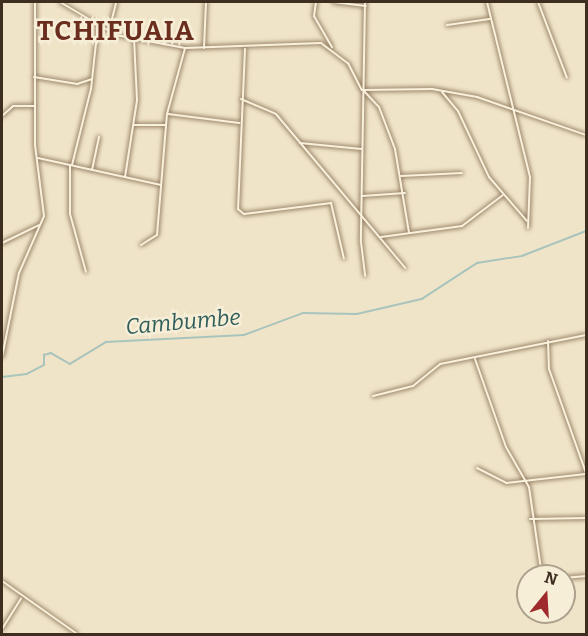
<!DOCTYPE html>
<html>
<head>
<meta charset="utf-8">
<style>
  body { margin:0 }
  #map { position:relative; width:588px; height:636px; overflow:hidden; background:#f0e4c8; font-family:Bitter,serif }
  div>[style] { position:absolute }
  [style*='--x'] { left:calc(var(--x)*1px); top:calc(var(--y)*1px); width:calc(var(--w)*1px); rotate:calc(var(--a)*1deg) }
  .stream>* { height:1.5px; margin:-0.75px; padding:0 0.75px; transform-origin:0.75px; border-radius:0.75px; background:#a9c4bc }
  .roads { filter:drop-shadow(0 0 2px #8d765c) drop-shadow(0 0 2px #8d765c) }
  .minor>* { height:2px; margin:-1px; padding:0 1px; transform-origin:1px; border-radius:1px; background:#faf1dc }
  span { translate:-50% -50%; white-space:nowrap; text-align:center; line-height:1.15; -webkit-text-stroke:5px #f7eed8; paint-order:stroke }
  .water-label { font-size:22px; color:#2f5d5a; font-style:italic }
  .district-label { font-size:27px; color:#6b2e1e; font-weight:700; letter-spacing:1.5px }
  .frame { position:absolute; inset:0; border:3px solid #3d2e20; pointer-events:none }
  .north { position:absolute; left:516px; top:564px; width:60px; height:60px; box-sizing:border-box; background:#f7eed8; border:2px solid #ada18e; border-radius:50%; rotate:18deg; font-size:16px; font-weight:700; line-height:24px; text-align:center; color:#3d2e20 }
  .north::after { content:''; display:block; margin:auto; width:21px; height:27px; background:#9e2a2b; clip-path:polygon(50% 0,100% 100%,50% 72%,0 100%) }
</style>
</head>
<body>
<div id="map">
  <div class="stream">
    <div style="--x:2;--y:377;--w:25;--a:-7"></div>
    <div style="--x:27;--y:374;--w:19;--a:-28"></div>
    <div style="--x:44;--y:365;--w:10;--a:-90"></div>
    <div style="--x:44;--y:355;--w:7;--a:-16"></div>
    <div style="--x:51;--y:353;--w:22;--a:30"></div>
    <div style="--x:70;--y:364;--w:42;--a:-31.4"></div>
    <div style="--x:106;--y:342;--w:138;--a:-2.9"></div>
    <div style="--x:244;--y:335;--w:63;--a:-20.4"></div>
    <div style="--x:303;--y:313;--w:54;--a:1.1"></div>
    <div style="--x:357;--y:314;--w:67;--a:-13"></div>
    <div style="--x:422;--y:299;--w:66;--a:-33.2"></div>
    <div style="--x:477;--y:263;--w:46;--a:-8.8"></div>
    <div style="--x:522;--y:256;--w:69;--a:-21.3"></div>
  </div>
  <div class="roads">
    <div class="minor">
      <div style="--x:60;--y:2;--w:65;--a:30.5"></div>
      <div style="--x:116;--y:35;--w:70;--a:10.7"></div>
      <div style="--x:185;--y:48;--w:136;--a:-2.1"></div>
      <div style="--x:321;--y:43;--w:34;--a:37"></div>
      <div style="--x:348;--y:63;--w:30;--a:63"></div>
      <div style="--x:362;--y:90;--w:70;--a:-0.8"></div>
      <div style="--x:432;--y:89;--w:46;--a:10.1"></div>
      <div style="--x:477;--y:97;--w:115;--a:19.2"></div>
      <div style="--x:316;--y:2;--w:14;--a:98"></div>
      <div style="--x:314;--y:16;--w:36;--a:60"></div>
      <div style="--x:333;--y:2;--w:33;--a:7"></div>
      <div style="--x:365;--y:2;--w:240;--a:91"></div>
      <div style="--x:361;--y:242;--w:34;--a:83"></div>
      <div style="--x:487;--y:2;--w:180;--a:76.2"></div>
      <div style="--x:530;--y:177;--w:51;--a:92.2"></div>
      <div style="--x:538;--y:2;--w:81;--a:69.1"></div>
      <div style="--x:447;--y:25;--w:43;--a:-7.9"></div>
      <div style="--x:109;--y:31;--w:30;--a:-76"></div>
      <div style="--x:204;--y:48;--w:46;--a:-87.5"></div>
      <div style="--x:245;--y:49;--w:160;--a:92.5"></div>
      <div style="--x:238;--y:209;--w:8;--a:40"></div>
      <div style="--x:244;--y:214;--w:88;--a:-7.2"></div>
      <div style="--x:331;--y:203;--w:57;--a:76.9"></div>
      <div style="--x:34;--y:77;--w:44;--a:9.2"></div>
      <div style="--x:77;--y:84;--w:16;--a:-18"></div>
      <div style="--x:364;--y:91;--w:22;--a:47"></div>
      <div style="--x:379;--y:107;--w:45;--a:69.1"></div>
      <div style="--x:395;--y:149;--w:85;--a:80.5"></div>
      <div style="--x:442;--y:92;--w:25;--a:50"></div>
      <div style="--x:458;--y:111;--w:73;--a:64.8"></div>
      <div style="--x:489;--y:177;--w:58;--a:49.2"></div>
      <div style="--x:241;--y:99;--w:38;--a:23"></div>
      <div style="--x:276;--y:114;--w:201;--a:50"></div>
      <div style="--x:168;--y:114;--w:72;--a:7.2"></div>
      <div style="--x:2;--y:116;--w:15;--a:-42"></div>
      <div style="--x:13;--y:106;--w:21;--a:0"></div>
      <div style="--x:134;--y:125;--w:32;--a:0"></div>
      <div style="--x:300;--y:143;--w:62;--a:5.5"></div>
      <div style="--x:38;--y:158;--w:126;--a:12.4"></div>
      <div style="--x:70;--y:165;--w:49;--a:90"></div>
      <div style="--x:70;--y:214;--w:60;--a:74.6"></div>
      <div style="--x:72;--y:165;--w:78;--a:-76"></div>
      <div style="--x:91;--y:89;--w:64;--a:-83.8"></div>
      <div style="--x:92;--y:170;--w:34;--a:-78"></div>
      <div style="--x:401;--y:176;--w:61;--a:-2.8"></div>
      <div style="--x:125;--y:177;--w:78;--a:-81.1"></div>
      <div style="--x:137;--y:100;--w:61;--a:-92.8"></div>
      <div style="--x:362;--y:196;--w:43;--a:-4"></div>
      <div style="--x:381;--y:237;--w:82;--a:-7.7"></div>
      <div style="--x:462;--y:226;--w:51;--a:-37.1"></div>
      <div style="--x:2;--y:243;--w:41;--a:-25.9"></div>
      <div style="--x:141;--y:245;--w:19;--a:-32"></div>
      <div style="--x:157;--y:235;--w:121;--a:-85.3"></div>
      <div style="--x:167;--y:114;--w:68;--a:-74.7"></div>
      <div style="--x:548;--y:341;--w:28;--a:88"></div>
      <div style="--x:549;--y:369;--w:110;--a:70.4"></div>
      <div style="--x:2;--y:357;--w:86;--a:-78.6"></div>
      <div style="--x:19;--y:273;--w:62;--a:-66.3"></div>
      <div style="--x:44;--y:216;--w:72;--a:-97.2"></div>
      <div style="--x:35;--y:145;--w:143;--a:-90"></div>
      <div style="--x:475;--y:359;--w:93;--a:70.6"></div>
      <div style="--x:506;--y:447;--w:46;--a:60.1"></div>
      <div style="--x:529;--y:487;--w:90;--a:81.7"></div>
      <div style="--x:373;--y:396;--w:41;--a:-14"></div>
      <div style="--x:413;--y:386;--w:35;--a:-39"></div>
      <div style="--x:440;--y:364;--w:149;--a:-11.2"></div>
      <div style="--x:477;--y:468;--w:33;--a:27"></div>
      <div style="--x:506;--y:483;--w:80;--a:-6.5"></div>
      <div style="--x:530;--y:519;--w:56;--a:-1"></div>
      <div style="--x:564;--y:578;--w:22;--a:-5"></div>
      <div style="--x:2;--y:581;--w:92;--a:35.2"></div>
      <div style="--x:2;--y:629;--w:36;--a:-58"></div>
    </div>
  </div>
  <div class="water-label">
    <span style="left:183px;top:322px;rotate:-5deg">Cambumbe</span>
  </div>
  <div class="district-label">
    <span style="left:116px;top:32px">TCHIFUAIA</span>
  </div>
  <div class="frame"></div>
  <div class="north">N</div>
</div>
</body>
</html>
